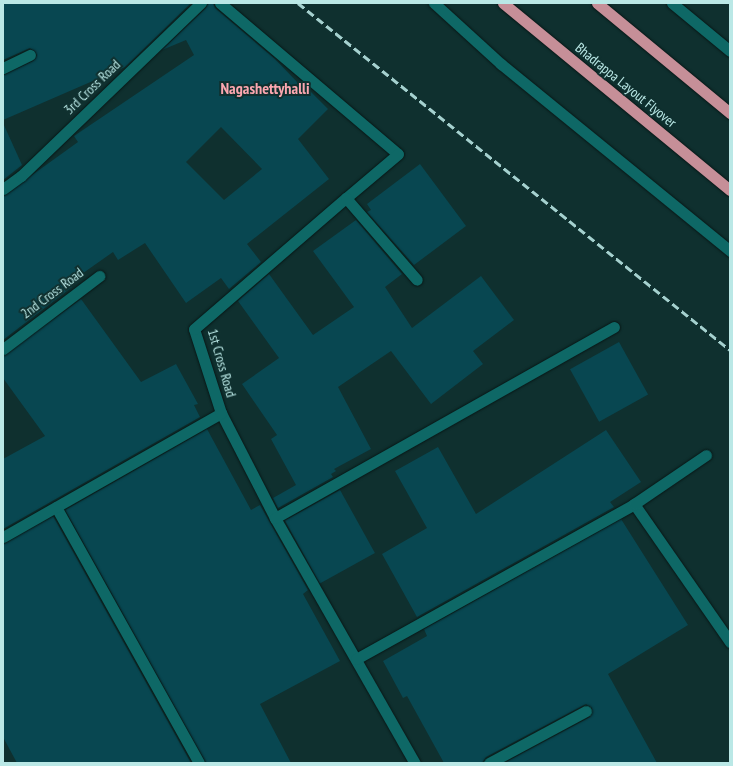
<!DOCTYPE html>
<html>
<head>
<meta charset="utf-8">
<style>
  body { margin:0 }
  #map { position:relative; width:733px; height:766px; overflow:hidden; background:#0f302f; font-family:"PT Sans Narrow",sans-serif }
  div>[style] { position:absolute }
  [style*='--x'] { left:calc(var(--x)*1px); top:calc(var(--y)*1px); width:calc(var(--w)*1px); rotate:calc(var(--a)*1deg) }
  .building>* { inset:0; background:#084751; transform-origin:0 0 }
  .roads { filter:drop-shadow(0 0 1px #081615) drop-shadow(0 0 1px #081615) }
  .minor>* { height:11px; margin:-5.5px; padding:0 5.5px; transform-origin:5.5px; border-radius:5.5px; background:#0e6866 }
  .tertiary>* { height:11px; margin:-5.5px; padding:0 5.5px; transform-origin:5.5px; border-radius:5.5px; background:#0e6866 }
  .trunk>* { height:11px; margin:-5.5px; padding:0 5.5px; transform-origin:5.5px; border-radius:5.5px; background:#c68f98 }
  .rail>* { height:3px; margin-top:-1.5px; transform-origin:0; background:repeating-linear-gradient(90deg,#a5d1cf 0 8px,transparent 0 12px) }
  span { translate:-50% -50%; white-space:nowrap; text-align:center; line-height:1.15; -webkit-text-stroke:4px #0f302f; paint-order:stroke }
  .street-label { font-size:14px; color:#bae8e6 }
  .quarter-label { font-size:16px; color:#fba7b0; font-weight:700 }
  .frame { position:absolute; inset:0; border:4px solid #bae8e6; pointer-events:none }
</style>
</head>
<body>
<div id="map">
  <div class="building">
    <div style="clip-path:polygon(3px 3px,191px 3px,125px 67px,3px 120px,3px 75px,33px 61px,37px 55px,30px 48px,3px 60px)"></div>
    <div style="clip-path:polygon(evenodd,208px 3px,213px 3px,215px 8px,275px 59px,299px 84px,301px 82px,328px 109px,298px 139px,329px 179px,247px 244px,261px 262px,229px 289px,221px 278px,186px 303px,145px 243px,118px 260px,113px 252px,69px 283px,72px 287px,3px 340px,3px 196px,78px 142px,74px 136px,194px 55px,186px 40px,162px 50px,206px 8px,208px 3px,221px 127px,262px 169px,224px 200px,186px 162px,221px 127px)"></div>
    <div style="clip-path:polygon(3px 123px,22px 165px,3px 180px)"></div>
    <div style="clip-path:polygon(420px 164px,466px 226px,414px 265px,367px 212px,371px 210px,367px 204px)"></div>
    <div style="clip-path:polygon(356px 220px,402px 274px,385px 287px,412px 328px,481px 276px,514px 320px,473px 351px,483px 364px,431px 404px,391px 351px,338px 387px,371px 449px,334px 469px,336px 471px,331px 474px,333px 477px,278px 508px,273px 498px,296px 485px,271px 439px,277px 435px,242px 384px,279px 358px,238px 301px,269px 274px,313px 335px,354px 307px,313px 251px)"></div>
    <div style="clip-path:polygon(81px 299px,141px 382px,176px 364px,198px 404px,194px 405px,200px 417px,3px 529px,3px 459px,45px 436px,3px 378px,3px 356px)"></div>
    <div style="left:619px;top:342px;width:60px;height:56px;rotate:61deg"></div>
    <div style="clip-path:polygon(207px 429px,251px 510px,260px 505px,308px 590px,303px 594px,340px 661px,260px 704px,291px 763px,206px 763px,65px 510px)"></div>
    <div style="clip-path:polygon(606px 430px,641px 482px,610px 502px,614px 507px,417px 617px,382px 554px,427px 528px,395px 471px,438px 447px,476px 514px)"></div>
    <div style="left:340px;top:490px;width:72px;height:63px;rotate:61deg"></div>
    <div style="clip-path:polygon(53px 516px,191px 763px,17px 763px,3px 737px,3px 544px)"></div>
    <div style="clip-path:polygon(621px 519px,688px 625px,608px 674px,657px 763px,504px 763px,590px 717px,592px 708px,586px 704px,486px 757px,482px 763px,444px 763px,407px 696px,403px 698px,383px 661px,427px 636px,424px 629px)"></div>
  </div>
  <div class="roads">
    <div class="minor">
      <div style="--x:220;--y:3;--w:233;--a:40.3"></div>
      <div style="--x:398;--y:154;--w:68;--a:139.8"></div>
      <div style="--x:3;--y:68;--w:30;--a:-26"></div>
      <div style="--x:3;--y:189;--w:22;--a:-36"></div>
      <div style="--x:21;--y:176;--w:250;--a:-43.9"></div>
      <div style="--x:3;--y:349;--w:121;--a:-37.2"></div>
      <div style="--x:221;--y:413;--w:118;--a:62.8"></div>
      <div style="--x:275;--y:518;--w:282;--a:60.3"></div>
      <div style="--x:634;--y:504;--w:168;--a:55.2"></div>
      <div style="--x:56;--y:507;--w:293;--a:60.8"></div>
      <div style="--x:275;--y:518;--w:389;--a:-29.4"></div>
      <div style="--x:3;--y:537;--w:251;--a:-29.6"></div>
      <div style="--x:221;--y:413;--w:88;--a:-107.8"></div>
      <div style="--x:194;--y:329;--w:201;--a:-40.8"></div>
      <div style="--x:346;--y:198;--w:108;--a:49.1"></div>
      <div style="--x:356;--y:659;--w:318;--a:-29.1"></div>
      <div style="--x:634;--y:504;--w:87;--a:-34.2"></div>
      <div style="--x:489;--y:763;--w:110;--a:-28.2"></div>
    </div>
    <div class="tertiary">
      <div style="--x:434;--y:3;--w:91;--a:42.3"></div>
      <div style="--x:501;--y:64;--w:296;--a:39.2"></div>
      <div style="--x:672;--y:3;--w:75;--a:39.6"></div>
    </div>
    <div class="trunk">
      <div style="--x:503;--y:3;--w:294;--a:39.5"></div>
      <div style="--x:597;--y:3;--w:173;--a:39.6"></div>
    </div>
  </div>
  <div class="rail">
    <div style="--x:298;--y:3;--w:554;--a:38.77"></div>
  </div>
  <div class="street-label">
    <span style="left:626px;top:85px;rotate:39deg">Bhadrappa Layout Flyover</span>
    <span style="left:92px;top:87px;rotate:-44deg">3rd Cross Road</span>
    <span style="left:52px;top:293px;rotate:-37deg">2nd Cross Road</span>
    <span style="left:222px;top:363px;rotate:74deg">1st Cross Road</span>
  </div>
  <div class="quarter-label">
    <span style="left:265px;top:88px">Nagashettyhalli</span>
  </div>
  <div class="frame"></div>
</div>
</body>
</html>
